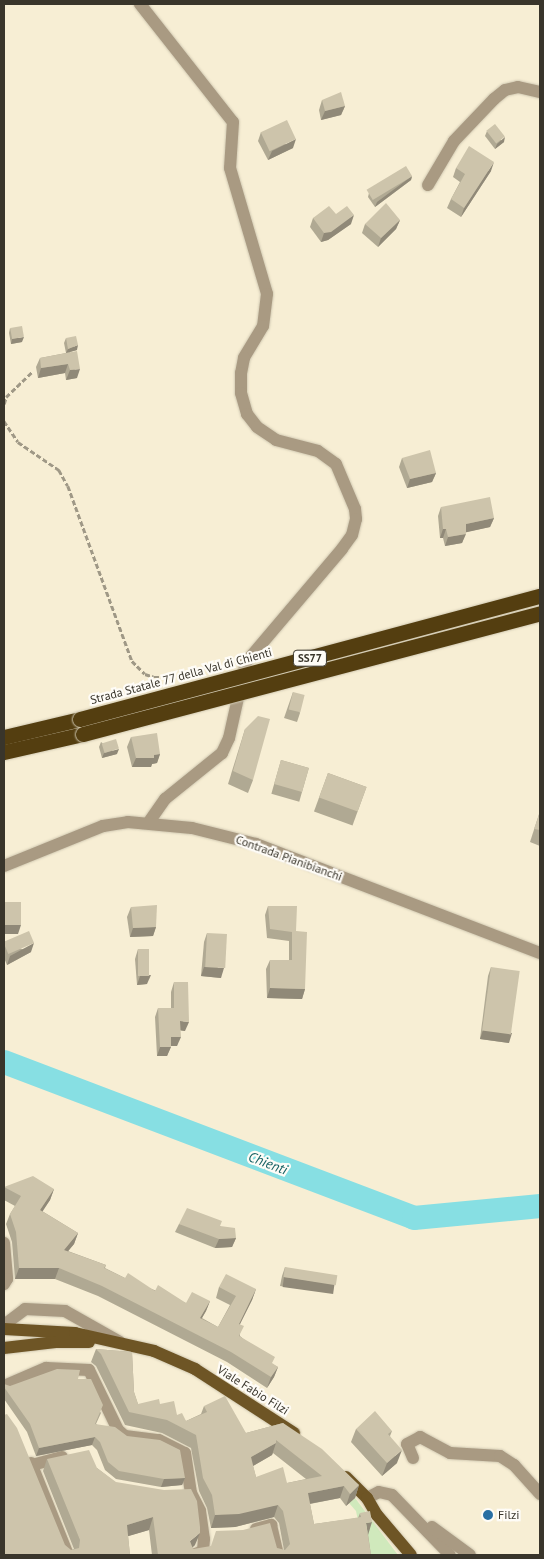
<!DOCTYPE html>
<html>
<head>
<meta charset="utf-8">
<style>
  body { margin:0 }
  #map { position:relative; width:544px; height:1559px; overflow:hidden; background:#f7eed4; font-family:"PT Sans",sans-serif }
  div>[style] { position:absolute }
  [style*='--x'] { left:calc(var(--x)*1px); top:calc(var(--y)*1px); width:calc(var(--w)*1px); rotate:calc(var(--a)*1deg) }
  .green>* { inset:0; background:#d0e9bc }
  .river>* { height:24px; margin:-12px; padding:0 12px; transform-origin:12px; border-radius:12px; background:#87dfe3 }
  .path>* { height:2.5px; margin-top:-1.25px; transform-origin:0; background:repeating-linear-gradient(90deg,#9f9886 0 5px,transparent 0 7.5px) }
  .roads { filter:drop-shadow(0 0 1px #d1c9b2) drop-shadow(0 0 1px #d1c9b2) }
  .minor>* { height:12px; margin:-6px; padding:0 6px; transform-origin:6px; border-radius:6px; background:#a99a82 }
  .major>* { height:12px; margin:-6px; padding:0 6px; transform-origin:6px; border-radius:6px; background:#6e5525 }
  .highway>* { height:15px; margin:-7.5px; padding:0 7.5px; transform-origin:7.5px; border-radius:7.5px; background:#543e10 }
  .bridges { filter:drop-shadow(0 0 1px #d1c9b2) drop-shadow(0 0 1px #d1c9b2) }
  .highway-bridge>* { height:15px; margin:-7.5px; padding:0 7.5px; transform-origin:7.5px; border-radius:7.5px; background:#543e10 }
  .wall>* { inset:0; background:#b0a993; transform-origin:0 0 }
  .shaded-wall>* { inset:0; background:#908978; transform-origin:0 0 }
  .building>* { inset:0; background:#cdc4ab; transform-origin:0 0 }
  .dots>* { width:14px; height:14px; translate:-50% -50%; box-sizing:border-box; border:2px solid #fefcf7; border-radius:50% }
  span { translate:-50% -50%; white-space:nowrap; text-align:center; line-height:1.15; -webkit-text-stroke:4.5px #fefcf7; paint-order:stroke }
  .shield-label span { padding:1px 4px; background:#fefcf7; border:1px solid; border-radius:4px; -webkit-text-stroke-width:0 }
  .shield-label { font-size:11px; color:#39352b; font-weight:700 }
  .street-label { font-size:12px; color:#39352b }
  .poi-label { font-size:12px; color:#39352b }
  .left { translate:0 -50%; text-align:left }
  .water-label { font-size:14px; color:#176164; font-style:italic }
  .frame { position:absolute; inset:0; border:5px solid #39352b; pointer-events:none }
</style>
</head>
<body>
<div id="map">
  <div class="green">
    <div style="clip-path:polygon(355px 1498px,398px 1555px,365px 1555px,356px 1511px,349px 1503px)"></div>
  </div>
  <div class="river">
    <div style="--x:4;--y:1062;--w:439;--a:20.8"></div>
    <div style="--x:414;--y:1218;--w:127;--a:-5.4"></div>
  </div>
  <div class="path">
    <div style="--x:4;--y:404;--w:7;--a:-74"></div>
    <div style="--x:6;--y:397;--w:37;--a:-44"></div>
    <div style="--x:4;--y:421;--w:25;--a:56"></div>
    <div style="--x:18;--y:442;--w:50;--a:34.3"></div>
    <div style="--x:59;--y:470;--w:18;--a:61"></div>
    <div style="--x:68;--y:486;--w:186;--a:69.9"></div>
    <div style="--x:132;--y:661;--w:18;--a:45"></div>
    <div style="--x:145;--y:674;--w:9;--a:18"></div>
    <div style="--x:154;--y:677;--w:24;--a:0"></div>
  </div>
  <div class="roads">
    <div class="minor">
      <div style="--x:140;--y:4;--w:150;--a:51.8"></div>
      <div style="--x:233;--y:122;--w:46;--a:93.7"></div>
      <div style="--x:230;--y:168;--w:131;--a:73.6"></div>
      <div style="--x:267;--y:294;--w:32;--a:97"></div>
      <div style="--x:263;--y:326;--w:37;--a:121"></div>
      <div style="--x:244;--y:358;--w:15;--a:101"></div>
      <div style="--x:241;--y:373;--w:20;--a:90"></div>
      <div style="--x:241;--y:393;--w:22;--a:74"></div>
      <div style="--x:247;--y:414;--w:16;--a:52"></div>
      <div style="--x:257;--y:427;--w:23;--a:34"></div>
      <div style="--x:276;--y:440;--w:43;--a:14.7"></div>
      <div style="--x:318;--y:451;--w:22;--a:36"></div>
      <div style="--x:336;--y:464;--w:49;--a:67.1"></div>
      <div style="--x:355;--y:509;--w:10;--a:84"></div>
      <div style="--x:356;--y:519;--w:16;--a:104"></div>
      <div style="--x:352;--y:535;--w:17;--a:126"></div>
      <div style="--x:342;--y:549;--w:148;--a:130.3"></div>
      <div style="--x:246;--y:662;--w:78;--a:102.6"></div>
      <div style="--x:229;--y:738;--w:17;--a:115"></div>
      <div style="--x:222;--y:753;--w:73;--a:141.1"></div>
      <div style="--x:165;--y:799;--w:28;--a:125"></div>
      <div style="--x:428;--y:185;--w:51;--a:-59.4"></div>
      <div style="--x:454;--y:141;--w:58;--a:-46.4"></div>
      <div style="--x:494;--y:99;--w:14;--a:-39"></div>
      <div style="--x:505;--y:90;--w:13;--a:-13"></div>
      <div style="--x:518;--y:87;--w:23;--a:13"></div>
      <div style="--x:4;--y:866;--w:107;--a:-22"></div>
      <div style="--x:103;--y:826;--w:25;--a:-9"></div>
      <div style="--x:128;--y:822;--w:64;--a:5.4"></div>
      <div style="--x:192;--y:828;--w:66;--a:14"></div>
      <div style="--x:256;--y:844;--w:304;--a:21"></div>
      <div style="--x:4;--y:1243;--w:36;--a:85"></div>
      <div style="--x:7;--y:1279;--w:6;--a:121"></div>
      <div style="--x:4;--y:1325;--w:26;--a:-37"></div>
      <div style="--x:25;--y:1309;--w:40;--a:2.9"></div>
      <div style="--x:65;--y:1311;--w:63;--a:29.4"></div>
      <div style="--x:4;--y:1386;--w:46;--a:-23.2"></div>
      <div style="--x:46;--y:1368;--w:43;--a:2.7"></div>
      <div style="--x:89;--y:1370;--w:67;--a:64.2"></div>
      <div style="--x:118;--y:1430;--w:9;--a:41"></div>
      <div style="--x:125;--y:1436;--w:34;--a:7"></div>
      <div style="--x:159;--y:1440;--w:29;--a:27"></div>
      <div style="--x:185;--y:1453;--w:40;--a:81.5"></div>
      <div style="--x:191;--y:1493;--w:20;--a:63"></div>
      <div style="--x:200;--y:1511;--w:28;--a:82"></div>
      <div style="--x:204;--y:1539;--w:12;--a:95"></div>
      <div style="--x:203;--y:1551;--w:11;--a:158"></div>
      <div style="--x:413;--y:1458;--w:15;--a:-113"></div>
      <div style="--x:407;--y:1444;--w:15;--a:-28"></div>
      <div style="--x:420;--y:1437;--w:34;--a:28"></div>
      <div style="--x:450;--y:1453;--w:50;--a:3.4"></div>
      <div style="--x:500;--y:1456;--w:17;--a:33"></div>
      <div style="--x:514;--y:1465;--w:39;--a:48"></div>
      <div style="--x:31;--y:1463;--w:99;--a:68.1"></div>
      <div style="--x:32;--y:1465;--w:31;--a:-15"></div>
      <div style="--x:367;--y:1498;--w:13;--a:-27"></div>
      <div style="--x:379;--y:1492;--w:13;--a:13"></div>
      <div style="--x:392;--y:1495;--w:83;--a:46"></div>
      <div style="--x:432;--y:1527;--w:47;--a:36.4"></div>
      <div style="--x:256;--y:1529;--w:16;--a:-15"></div>
      <div style="--x:271;--y:1525;--w:31;--a:77"></div>
    </div>
    <div class="major">
      <div style="--x:4;--y:1329;--w:71;--a:3.2"></div>
      <div style="--x:75;--y:1333;--w:81;--a:12.8"></div>
      <div style="--x:154;--y:1351;--w:45;--a:23.7"></div>
      <div style="--x:195;--y:1369;--w:118;--a:32.9"></div>
      <div style="--x:4;--y:1348;--w:52;--a:-6.6"></div>
      <div style="--x:56;--y:1342;--w:33;--a:0"></div>
      <div style="--x:346;--y:1477;--w:30;--a:45"></div>
      <div style="--x:367;--y:1498;--w:20;--a:60"></div>
      <div style="--x:377;--y:1515;--w:52;--a:49.6"></div>
    </div>
    <div class="highway">
      <div style="--x:4;--y:737;--w:78;--a:-13.3"></div>
      <div style="--x:4;--y:752;--w:81;--a:-12.8"></div>
    </div>
  </div>
  <div class="bridges">
    <div class="highway-bridge">
      <div style="--x:80;--y:719;--w:476;--a:-15"></div>
      <div style="--x:83;--y:734;--w:473;--a:-14.8"></div>
    </div>
  </div>
  <div class="wall">
    <div style="clip-path:polygon(322px 100px,345px 106px,341px 115px,321px 120px,319px 110px)"></div>
    <div style="clip-path:polygon(487px 131px,504px 142px,495px 149px,485px 136px)"></div>
    <div style="clip-path:polygon(261px 132px,293px 148px,268px 160px,258px 141px)"></div>
    <div style="clip-path:polygon(456px 168px,491px 171px,461px 217px,447px 208px,451px 199px,460px 182px,453px 177px)"></div>
    <div style="clip-path:polygon(412px 176px,411px 180px,375px 207px,368px 197px,369px 193px)"></div>
    <div style="clip-path:polygon(336px 214px,351px 224px,328px 240px,321px 242px,310px 227px,313px 218px)"></div>
    <div style="clip-path:polygon(400px 220px,396px 229px,378px 247px,362px 233px,365px 224px)"></div>
    <div style="clip-path:polygon(10px 328px,22px 342px,11px 344px,9px 333px)"></div>
    <div style="clip-path:polygon(66px 338px,77px 350px,70px 352px,77px 378px,66px 380px,65px 373px,38px 378px,36px 367px,40px 358px,66px 353px,64px 343px)"></div>
    <div style="clip-path:polygon(402px 458px,436px 473px,432px 482px,407px 488px,399px 467px)"></div>
    <div style="clip-path:polygon(441px 507px,494px 518px,490px 527px,466px 532px,462px 543px,445px 546px,443px 538px,440px 538px,438px 516px)"></div>
    <div style="clip-path:polygon(293px 692px,300px 713px,297px 722px,284px 718px)"></div>
    <div style="clip-path:polygon(245px 729px,253px 780px,248px 793px,228px 784px)"></div>
    <div style="clip-path:polygon(131px 737px,160px 754px,157px 763px,152px 764px,151px 767px,132px 767px,127px 747px)"></div>
    <div style="clip-path:polygon(101px 742px,117px 754px,102px 758px,99px 747px)"></div>
    <div style="left:281px;top:760px;width:29px;height:35px;rotate:16deg"></div>
    <div style="left:328px;top:773px;width:41px;height:41px;rotate:20deg"></div>
    <div style="clip-path:polygon(540px 811px,540px 846px,530px 842px)"></div>
    <div style="clip-path:polygon(268px 906px,296px 931px,305px 989px,302px 999px,267px 998px,266px 969px,270px 960px,289px 960px,289px 941px,267px 938px,265px 915px)"></div>
    <div style="clip-path:polygon(131px 907px,156px 927px,153px 936px,130px 937px,127px 917px)"></div>
    <div style="clip-path:polygon(207px 933px,221px 978px,201px 976px,204px 942px)"></div>
    <div style="clip-path:polygon(4px 943px,31px 952px,7px 965px,4px 958px)"></div>
    <div style="clip-path:polygon(138px 949px,147px 984px,137px 985px,135px 959px)"></div>
    <div style="clip-path:polygon(491px 967px,509px 1043px,480px 1039px,488px 976px)"></div>
    <div style="clip-path:polygon(174px 982px,185px 1031px,180px 1030px,177px 1046px,171px 1046px,167px 1056px,157px 1056px,155px 1017px,158px 1008px,171px 1008px,171px 992px)"></div>
    <div style="clip-path:polygon(4px 1187px,54px 1189px,50px 1200px,42px 1211px,78px 1233px,74px 1244px,68px 1251px,106px 1265px,105px 1268px,125px 1278px,186px 1303px,210px 1301px,206px 1311px,202px 1318px,218px 1327px,230px 1305px,216px 1298px,219px 1287px,256px 1289px,252px 1300px,240px 1324px,240px 1336px,272px 1364px,278px 1367px,274px 1377px,267px 1388px,227px 1362px,98px 1296px,55px 1279px,15px 1279px,12px 1242px,6px 1224px,10px 1214px,15px 1206px,4px 1200px)"></div>
    <div style="clip-path:polygon(179px 1224px,220px 1226px,236px 1238px,232px 1247px,215px 1248px,175px 1232px)"></div>
    <div style="clip-path:polygon(285px 1267px,332px 1293px,280px 1286px,282px 1276px)"></div>
    <div style="clip-path:polygon(evenodd,96px 1349px,132px 1352px,134px 1392px,138px 1404px,160px 1404px,186px 1421px,201px 1414px,204px 1406px,246px 1433px,283px 1423px,359px 1485px,355px 1498px,346px 1506px,340px 1498px,310px 1504px,314px 1524px,358px 1518px,360px 1513px,368px 1534px,371px 1555px,152px 1555px,149px 1530px,128px 1536px,130px 1555px,4px 1555px,65px 1545px,71px 1550px,74px 1549px,43px 1471px,47px 1459px,97px 1468px,195px 1545px,192px 1548px,193px 1549px,277px 1548px,284px 1550px,279px 1523px,274px 1517px,235px 1527px,211px 1528px,207px 1508px,199px 1491px,191px 1448px,162px 1433px,125px 1425px,96px 1366px,91px 1362px,96px 1349px,273px 1453px,306px 1479px,287px 1483px,256px 1477px,253px 1466px,272px 1455px,273px 1453px)"></div>
    <div style="clip-path:polygon(78px 1379px,101px 1413px,96px 1424px,185px 1478px,182px 1485px,161px 1487px,116px 1479px,105px 1470px,97px 1450px,92px 1445px,36px 1456px,27px 1432px,4px 1399px,4px 1387px,10px 1386px)"></div>
    <div style="clip-path:polygon(356px 1429px,392px 1431px,390px 1436px,397px 1463px,382px 1476px,351px 1442px)"></div>
  </div>
  <div class="shaded-wall">
    <div style="clip-path:polygon(345px 106px,341px 115px,321px 120px,325px 111px)"></div>
    <div style="clip-path:polygon(505px 137px,504px 142px,495px 149px,497px 144px)"></div>
    <div style="clip-path:polygon(296px 139px,293px 148px,268px 160px,272px 151px)"></div>
    <div style="clip-path:polygon(494px 162px,491px 171px,461px 217px,464px 208px)"></div>
    <div style="clip-path:polygon(412px 176px,411px 180px,375px 207px,377px 202px)"></div>
    <div style="clip-path:polygon(354px 215px,351px 224px,328px 240px,321px 242px,324px 233px)"></div>
    <div style="clip-path:polygon(400px 220px,396px 229px,378px 247px,381px 238px)"></div>
    <div style="clip-path:polygon(24px 337px,22px 342px,11px 344px,12px 339px)"></div>
    <div style="clip-path:polygon(78px 345px,77px 350px,66px 353px,68px 349px)"></div>
    <div style="clip-path:polygon(68px 364px,65px 373px,38px 378px,41px 368px)"></div>
    <div style="clip-path:polygon(80px 369px,77px 378px,66px 380px,70px 370px)"></div>
    <div style="clip-path:polygon(436px 473px,432px 482px,407px 488px,410px 479px)"></div>
    <div style="clip-path:polygon(494px 518px,490px 527px,463px 533px,466px 524px)"></div>
    <div style="clip-path:polygon(443px 529px,446px 529px,443px 538px,440px 538px)"></div>
    <div style="clip-path:polygon(466px 534px,462px 543px,445px 546px,448px 537px)"></div>
    <div style="clip-path:polygon(119px 749px,117px 754px,102px 758px,104px 753px)"></div>
    <div style="clip-path:polygon(160px 754px,157px 763px,152px 764px,151px 767px,132px 767px,136px 758px)"></div>
    <div style="clip-path:polygon(4px 925px,21px 925px,18px 934px,4px 934px)"></div>
    <div style="clip-path:polygon(156px 927px,153px 936px,130px 937px,133px 928px)"></div>
    <div style="clip-path:polygon(34px 943px,31px 952px,7px 965px,10px 956px)"></div>
    <div style="clip-path:polygon(204px 967px,224px 968px,221px 978px,201px 976px)"></div>
    <div style="clip-path:polygon(151px 975px,147px 984px,137px 985px,140px 976px)"></div>
    <div style="clip-path:polygon(270px 988px,305px 989px,302px 999px,267px 998px)"></div>
    <div style="clip-path:polygon(180px 1021px,189px 1022px,185px 1031px,177px 1030px)"></div>
    <div style="clip-path:polygon(483px 1030px,512px 1033px,509px 1043px,480px 1039px)"></div>
    <div style="clip-path:polygon(171px 1037px,181px 1037px,177px 1046px,168px 1046px)"></div>
    <div style="clip-path:polygon(160px 1047px,171px 1047px,167px 1056px,157px 1056px)"></div>
    <div style="clip-path:polygon(54px 1189px,50px 1200px,37px 1220px,40px 1210px)"></div>
    <div style="clip-path:polygon(78px 1233px,74px 1244px,60px 1261px,64px 1250px)"></div>
    <div style="clip-path:polygon(236px 1238px,232px 1247px,215px 1248px,219px 1239px)"></div>
    <div style="clip-path:polygon(19px 1268px,59px 1268px,55px 1279px,15px 1279px)"></div>
    <div style="left:284px;top:1277px;width:51px;height:10px;rotate:8deg"></div>
    <div style="clip-path:polygon(256px 1289px,252px 1300px,235px 1334px,239px 1324px)"></div>
    <div style="clip-path:polygon(210px 1301px,206px 1311px,196px 1328px,200px 1318px)"></div>
    <div style="clip-path:polygon(278px 1367px,274px 1377px,267px 1388px,271px 1377px)"></div>
    <div style="clip-path:polygon(95px 1437px,92px 1445px,36px 1456px,39px 1448px)"></div>
    <div style="clip-path:polygon(276px 1443px,272px 1455px,246px 1470px,251px 1457px)"></div>
    <div style="clip-path:polygon(402px 1450px,397px 1463px,382px 1476px,387px 1463px)"></div>
    <div style="clip-path:polygon(185px 1478px,182px 1485px,161px 1487px,164px 1479px)"></div>
    <div style="clip-path:polygon(359px 1485px,355px 1498px,346px 1506px,350px 1494px)"></div>
    <div style="clip-path:polygon(344px 1486px,340px 1498px,303px 1505px,308px 1493px)"></div>
    <div style="clip-path:polygon(278px 1505px,274px 1517px,235px 1527px,211px 1528px,215px 1515px)"></div>
    <div style="clip-path:polygon(153px 1517px,149px 1530px,122px 1538px,127px 1525px)"></div>
    <div style="clip-path:polygon(372px 1522px,368px 1535px,366px 1523px)"></div>
    <div style="clip-path:polygon(200px 1533px,195px 1545px,185px 1553px,190px 1541px)"></div>
  </div>
  <div class="building">
    <div style="clip-path:polygon(341px 92px,345px 106px,325px 111px,322px 100px)"></div>
    <div style="left:287px;top:120px;width:21px;height:29px;rotate:65deg"></div>
    <div style="left:495px;top:124px;width:16px;height:11px;rotate:52deg"></div>
    <div style="clip-path:polygon(469px 146px,494px 162px,464px 208px,451px 199px,465px 174px,456px 168px)"></div>
    <div style="left:406px;top:166px;width:12px;height:46px;rotate:59deg"></div>
    <div style="clip-path:polygon(386px 203px,400px 220px,381px 238px,365px 224px)"></div>
    <div style="clip-path:polygon(329px 206px,336px 214px,347px 206px,354px 215px,331px 232px,324px 233px,313px 218px)"></div>
    <div style="left:22px;top:326px;width:11px;height:12px;rotate:80deg"></div>
    <div style="clip-path:polygon(76px 336px,78px 345px,68px 349px,66px 338px)"></div>
    <div style="clip-path:polygon(77px 351px,80px 369px,70px 370px,68px 364px,41px 368px,40px 358px)"></div>
    <div style="clip-path:polygon(430px 450px,436px 473px,410px 479px,402px 458px)"></div>
    <div style="clip-path:polygon(490px 497px,494px 518px,466px 524px,466px 534px,448px 537px,446px 529px,443px 529px,441px 507px)"></div>
    <div style="left:293px;top:692px;width:12px;height:18px;rotate:14deg"></div>
    <div style="clip-path:polygon(258px 716px,270px 719px,253px 780px,233px 771px,245px 729px)"></div>
    <div style="clip-path:polygon(157px 733px,160px 754px,154px 755px,154px 758px,136px 758px,131px 737px)"></div>
    <div style="left:116px;top:739px;width:10px;height:15px;rotate:73deg"></div>
    <div style="left:281px;top:760px;width:29px;height:25px;rotate:16deg"></div>
    <div style="left:328px;top:773px;width:41px;height:26px;rotate:20deg"></div>
    <div style="clip-path:polygon(540px 812px,540px 830px,534px 829px)"></div>
    <div style="left:21px;top:902px;width:23px;height:17px;rotate:90deg"></div>
    <div style="clip-path:polygon(157px 905px,156px 927px,133px 928px,131px 907px)"></div>
    <div style="clip-path:polygon(268px 906px,297px 906px,296px 931px,307px 932px,305px 989px,270px 988px,270px 960px,292px 960px,292px 932px,270px 929px)"></div>
    <div style="left:29px;top:931px;width:13px;height:28px;rotate:67deg"></div>
    <div style="left:207px;top:933px;width:20px;height:34px;rotate:3deg"></div>
    <div style="left:138px;top:949px;width:11px;height:27px"></div>
    <div style="left:491px;top:967px;width:29px;height:64px;rotate:8deg"></div>
    <div style="clip-path:polygon(174px 982px,188px 982px,189px 1022px,180px 1021px,181px 1037px,171px 1037px,171px 1047px,160px 1047px,158px 1008px,174px 1008px)"></div>
    <div style="clip-path:polygon(33px 1176px,54px 1189px,40px 1210px,78px 1233px,64px 1250px,106px 1265px,104px 1268px,125px 1278px,128px 1273px,155px 1291px,158px 1285px,186px 1303px,192px 1292px,210px 1301px,200px 1318px,218px 1327px,236px 1296px,219px 1287px,226px 1274px,256px 1289px,239px 1324px,244px 1326px,239px 1336px,275px 1357px,272px 1363px,278px 1367px,271px 1377px,231px 1352px,102px 1286px,59px 1268px,19px 1268px,16px 1232px,10px 1214px,21px 1196px,4px 1187px)"></div>
    <div style="clip-path:polygon(187px 1208px,222px 1221px,220px 1226px,235px 1228px,236px 1238px,219px 1239px,179px 1224px)"></div>
    <div style="left:285px;top:1267px;width:53px;height:10px;rotate:9deg"></div>
    <div style="clip-path:polygon(evenodd,96px 1349px,132px 1352px,134px 1392px,138px 1404px,159px 1399px,160px 1404px,174px 1401px,177px 1415px,182px 1413px,186px 1421px,207px 1412px,204px 1406px,225px 1396px,246px 1433px,283px 1423px,322px 1449px,359px 1485px,350px 1494px,344px 1486px,308px 1493px,314px 1524px,361px 1517px,360px 1513px,370px 1511px,372px 1522px,366px 1523px,371px 1555px,158px 1555px,153px 1517px,127px 1525px,130px 1555px,4px 1555px,4px 1415px,7px 1414px,17px 1428px,65px 1545px,71px 1550px,79px 1548px,80px 1540px,47px 1459px,89px 1450px,97px 1468px,116px 1482px,164px 1490px,191px 1489px,197px 1501px,200px 1527px,200px 1533px,190px 1541px,193px 1549px,211px 1546px,216px 1531px,243px 1530px,270px 1523px,277px 1548px,285px 1550px,290px 1544px,283px 1511px,278px 1505px,239px 1514px,215px 1515px,212px 1495px,203px 1478px,196px 1435px,167px 1420px,129px 1412px,101px 1354px,96px 1349px,276px 1440px,322px 1476px,287px 1483px,283px 1467px,256px 1477px,251px 1457px,276px 1443px,276px 1440px)"></div>
    <div style="clip-path:polygon(57px 1369px,80px 1370px,78px 1379px,91px 1379px,103px 1405px,95px 1424px,115px 1427px,127px 1436px,160px 1440px,180px 1450px,185px 1478px,164px 1479px,119px 1471px,108px 1462px,100px 1442px,95px 1437px,39px 1448px,30px 1424px,4px 1387px,4px 1384px,10px 1386px)"></div>
    <div style="clip-path:polygon(375px 1411px,392px 1431px,388px 1434px,402px 1450px,387px 1463px,356px 1429px)"></div>
  </div>
  <div class="dots">
    <div style="left:488px;top:1515px;background:#286fa3"></div>
  </div>
  <div class="shield-label">
    <span style="left:310px;top:658px">SS77</span>
  </div>
  <div class="street-label">
    <span style="left:181px;top:676px;rotate:-15deg">Strada Statale 77 della Val di Chienti</span>
    <span style="left:289px;top:858px;rotate:20deg">Contrada Pianibianchi</span>
    <span style="left:253px;top:1390px;rotate:32deg">Viale Fabio Filzi</span>
  </div>
  <div class="poi-label">
    <span class="left" style="left:498px;top:1515px">Filzi</span>
  </div>
  <div class="water-label">
    <span style="left:268px;top:1163px;rotate:21deg">Chienti</span>
  </div>
  <div class="frame"></div>
</div>
</body>
</html>
